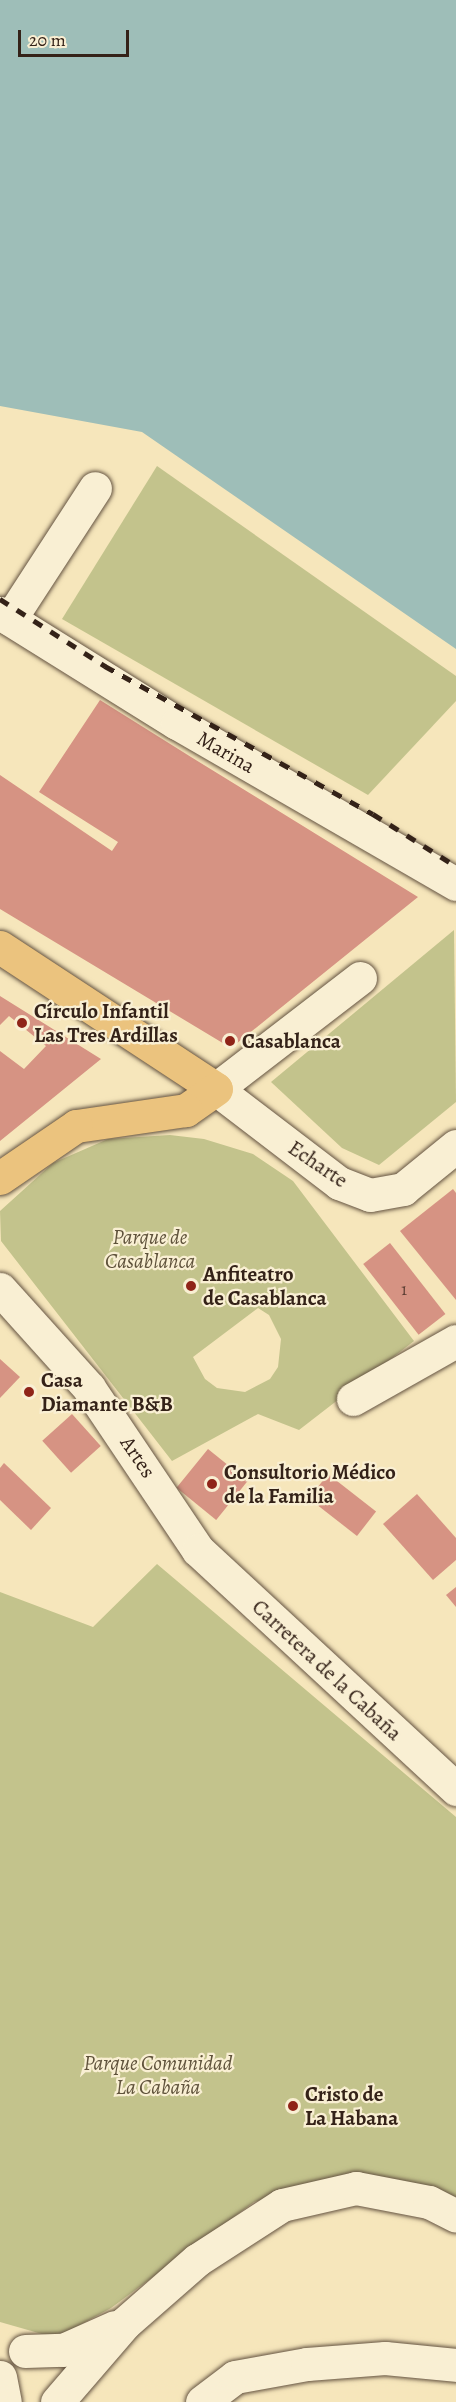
<!DOCTYPE html>
<html>
<head>
<meta charset="utf-8">
<style>
  body { margin:0 }
  #map { position:relative; width:456px; height:2402px; overflow:hidden; background:#f6e6bb; font-family:Alegreya,serif }
  div>[style] { position:absolute }
  [style*='--x'] { left:calc(var(--x)*1px); top:calc(var(--y)*1px); width:calc(var(--w)*1px); rotate:calc(var(--a)*1deg) }
  .green>* { inset:0; background:#c3c38c }
  .water>* { inset:0; background:#9ebeb8 }
  .building>* { inset:0; background:#d69383; transform-origin:0 0 }
  .roads { filter:drop-shadow(0 0 2px #645341) drop-shadow(0 0 2px #645341) }
  .minor>* { height:33px; margin:-16.5px; padding:0 16.5px; transform-origin:16.5px; border-radius:16.5px; background:#f9efd3 }
  .major>* { height:33px; margin:-16.5px; padding:0 16.5px; transform-origin:16.5px; border-radius:16.5px; background:#ebc37e }
  .rail>* { height:4.5px; margin-top:-2.25px; transform-origin:0; background:repeating-linear-gradient(90deg,#342218 0 10px,transparent 0 20px) }
  .dots>* { width:16px; height:16px; translate:-50% -50%; box-sizing:border-box; border:3px solid #f9efd3; border-radius:50% }
  span { translate:-50% -50%; white-space:nowrap; text-align:center; line-height:1.15; -webkit-text-stroke:4.5px #f9efd3; paint-order:stroke }
  .number-label { font-size:18px; color:#5c3e33 }
  .number-label span { -webkit-text-stroke-width:0 }
  .street-label { font-size:21px; color:#342218 }
  .poi-label { font-size:21px; color:#342218; font-weight:700 }
  .left { translate:0 -50%; text-align:left }
  .park-label { font-size:21px; color:#5f523b; font-style:italic }
  .scale { position:absolute; left:18px; top:30px; width:111px; height:27px; box-sizing:border-box; border:3px solid #342218; border-top:0; padding-left:8px; font-size:18px; line-height:21px; white-space:nowrap; color:#342218; -webkit-text-stroke:4px #f9efd3; paint-order:stroke }
</style>
</head>
<body>
<div id="map">
  <div class="green">
    <div style="clip-path:polygon(157px 466px,456px 676px,456px 701px,368px 795px,62px 619px)"></div>
    <div style="clip-path:polygon(454px 930px,456px 1102px,379px 1165px,342px 1148px,271px 1082px)"></div>
    <div style="clip-path:polygon(evenodd,170px 1135px,204px 1139px,253px 1154px,293px 1181px,414px 1341px,299px 1430px,258px 1414px,172px 1461px,1px 1241px,0 1211px,53px 1163px,108px 1139px,170px 1135px,258px 1308px,269px 1315px,281px 1339px,278px 1367px,270px 1379px,245px 1392px,217px 1388px,205px 1379px,193px 1357px,258px 1308px)"></div>
    <div style="clip-path:polygon(157px 1564px,456px 1817px,456px 2197px,421px 2184px,344px 2177px,254px 2202px,111px 2308px,56px 2338px,0 2322px,0 1592px,93px 1627px)"></div>
  </div>
  <div class="water">
    <div style="clip-path:polygon(0 0,456px 0,456px 649px,142px 432px,0 406px)"></div>
  </div>
  <div class="building">
    <div style="clip-path:polygon(100px 700px,191px 757px,418px 897px,231px 1048px,0 909px,0 775px,112px 851px,118px 842px,39px 792px)"></div>
    <div style="clip-path:polygon(0 996px,101px 1059px,0 1141px,0 1051px,24px 1069px,46px 1046px,9px 1016px,0 1025px)"></div>
    <div style="clip-path:polygon(453px 1189px,456px 1193px,456px 1300px,400px 1231px)"></div>
    <div style="left:390px;top:1243px;width:90px;height:34px;rotate:52deg"></div>
    <div style="clip-path:polygon(0 1359px,20px 1377px,0 1398px)"></div>
    <div style="left:72px;top:1414px;width:43px;height:40px;rotate:48deg"></div>
    <div style="left:208px;top:1449px;width:51px;height:50px;rotate:39deg"></div>
    <div style="clip-path:polygon(4px 1463px,51px 1508px,31px 1530px,0 1500px,0 1468px)"></div>
    <div style="left:328px;top:1474px;width:61px;height:31px;rotate:38deg"></div>
    <div style="clip-path:polygon(417px 1494px,456px 1538px,456px 1560px,433px 1580px,383px 1524px)"></div>
    <div style="clip-path:polygon(456px 1587px,456px 1607px,446px 1595px)"></div>
  </div>
  <div class="roads">
    <div class="minor">
      <div style="--x:0;--y:613;--w:208;--a:31.9"></div>
      <div style="--x:177;--y:723;--w:322;--a:30"></div>
      <div style="--x:10;--y:619;--w:156;--a:-57"></div>
      <div style="--x:360;--y:978;--w:182;--a:142.4"></div>
      <div style="--x:216;--y:1089;--w:155;--a:37.4"></div>
      <div style="--x:339;--y:1183;--w:33;--a:21"></div>
      <div style="--x:370;--y:1195;--w:34;--a:-10"></div>
      <div style="--x:403;--y:1189;--w:68;--a:-39.1"></div>
      <div style="--x:0;--y:1289;--w:133;--a:48"></div>
      <div style="--x:89;--y:1388;--w:195;--a:56.1"></div>
      <div style="--x:198;--y:1550;--w:352;--a:42.8"></div>
      <div style="--x:353;--y:1399;--w:118;--a:-29.4"></div>
      <div style="--x:25;--y:2351;--w:38;--a:-2"></div>
      <div style="--x:63;--y:2350;--w:57;--a:-23.9"></div>
      <div style="--x:0;--y:2377;--w:25;--a:79"></div>
      <div style="--x:57;--y:2402;--w:104;--a:-49.3"></div>
      <div style="--x:125;--y:2323;--w:96;--a:-41.2"></div>
      <div style="--x:197;--y:2260;--w:101;--a:-32.9"></div>
      <div style="--x:282;--y:2205;--w:76;--a:-12.9"></div>
      <div style="--x:356;--y:2188;--w:74;--a:10.9"></div>
      <div style="--x:429;--y:2202;--w:30;--a:27"></div>
      <div style="--x:202;--y:2402;--w:41;--a:-37.1"></div>
      <div style="--x:235;--y:2377;--w:73;--a:-10.2"></div>
      <div style="--x:307;--y:2364;--w:78;--a:-4.4"></div>
      <div style="--x:385;--y:2358;--w:71;--a:5.6"></div>
    </div>
    <div class="major">
      <div style="--x:0;--y:947;--w:258;--a:33.3"></div>
      <div style="--x:216;--y:1089;--w:37;--a:145"></div>
      <div style="--x:186;--y:1110;--w:111;--a:171.7"></div>
      <div style="--x:76;--y:1126;--w:92;--a:145.6"></div>
    </div>
  </div>
  <div class="rail">
    <div style="--x:0;--y:599;--w:125;--a:32.5"></div>
    <div style="--x:105;--y:666;--w:306;--a:28.9"></div>
    <div style="--x:373;--y:814;--w:98;--a:32.1"></div>
  </div>
  <div class="dots">
    <div style="left:22px;top:1023px;background:#8f2418"></div>
    <div style="left:230px;top:1041px;background:#8f2418"></div>
    <div style="left:191px;top:1286px;background:#8f2418"></div>
    <div style="left:29px;top:1392px;background:#8f2418"></div>
    <div style="left:212px;top:1484px;background:#8f2418"></div>
    <div style="left:293px;top:2106px;background:#8f2418"></div>
  </div>
  <div class="number-label">
    <span style="left:404px;top:1289px">1</span>
  </div>
  <div class="street-label">
    <span style="left:226px;top:752px;rotate:30deg">Marina</span>
    <span style="left:318px;top:1164px;rotate:34deg">Echarte</span>
    <span style="left:138px;top:1457px;rotate:56deg">Artes</span>
    <span style="left:327px;top:1670px;rotate:43deg">Carretera de la Cabaña</span>
  </div>
  <div class="poi-label">
    <span class="left" style="left:34px;top:1023px">Círculo Infantil<br>Las Tres Ardillas</span>
    <span class="left" style="left:242px;top:1041px">Casablanca</span>
    <span class="left" style="left:203px;top:1286px">Anfiteatro<br>de Casablanca</span>
    <span class="left" style="left:41px;top:1392px">Casa<br>Diamante B&amp;B</span>
    <span class="left" style="left:224px;top:1484px">Consultorio Médico<br>de la Familia</span>
    <span class="left" style="left:305px;top:2106px">Cristo de<br>La Habana</span>
  </div>
  <div class="park-label">
    <span style="left:150px;top:1249px">Parque de<br>Casablanca</span>
    <span style="left:158px;top:2075px">Parque Comunidad<br>La Cabaña</span>
  </div>
  <div class="scale">20 m</div>
</div>
</body>
</html>
